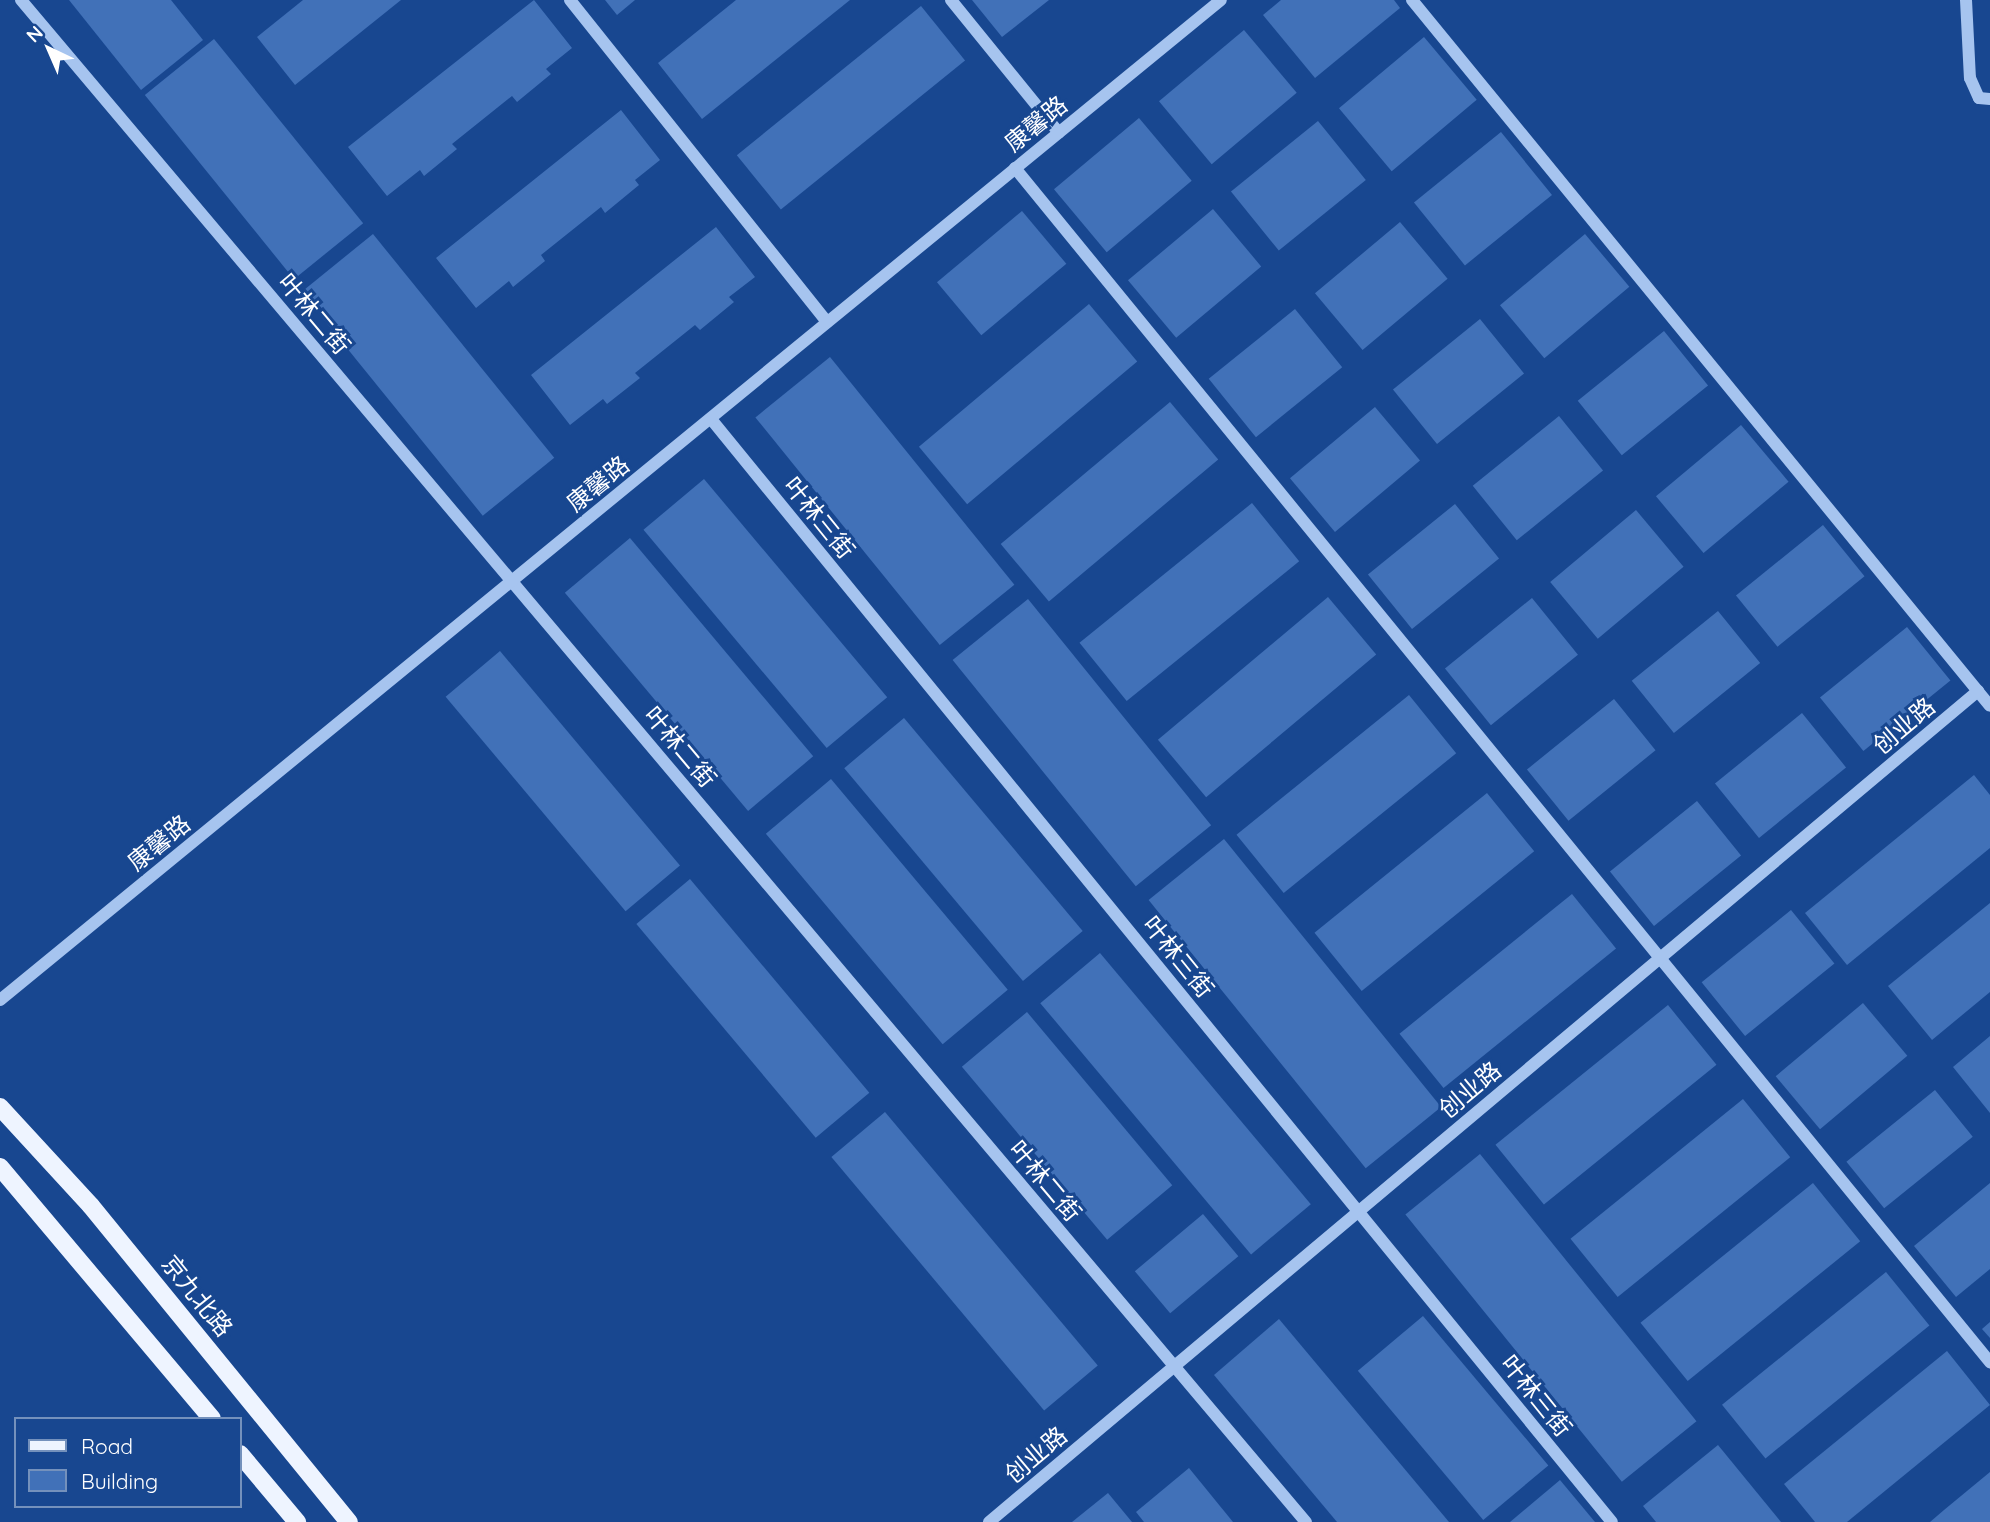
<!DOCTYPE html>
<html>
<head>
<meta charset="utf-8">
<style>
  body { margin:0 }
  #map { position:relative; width:1990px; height:1522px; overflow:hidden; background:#184790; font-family:Quicksand,"Noto Sans SC",sans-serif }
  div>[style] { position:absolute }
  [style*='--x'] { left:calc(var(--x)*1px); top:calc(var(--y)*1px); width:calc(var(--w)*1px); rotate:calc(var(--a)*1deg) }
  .building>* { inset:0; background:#4171b8; transform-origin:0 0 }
  .minor>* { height:12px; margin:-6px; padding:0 6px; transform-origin:6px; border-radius:6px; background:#a6c4ef }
  .major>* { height:18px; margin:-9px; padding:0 9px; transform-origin:9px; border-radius:9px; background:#eef4ff }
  span { translate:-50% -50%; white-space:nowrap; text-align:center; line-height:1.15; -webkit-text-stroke:6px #184790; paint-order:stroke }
  .street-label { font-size:24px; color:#fff }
  .legend { position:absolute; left:14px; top:1417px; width:228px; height:91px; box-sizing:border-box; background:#184790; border:2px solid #7491bc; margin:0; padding:9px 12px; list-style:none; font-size:21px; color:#fff }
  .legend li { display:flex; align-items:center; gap:14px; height:35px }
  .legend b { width:35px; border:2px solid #7491bc }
  .north { position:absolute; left:14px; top:14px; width:70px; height:70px; -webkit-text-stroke:5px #184790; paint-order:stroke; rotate:316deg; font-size:19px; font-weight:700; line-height:28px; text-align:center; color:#fff }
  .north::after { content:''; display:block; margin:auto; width:24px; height:32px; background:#fff; clip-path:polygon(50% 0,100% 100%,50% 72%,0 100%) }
</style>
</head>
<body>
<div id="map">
  <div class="building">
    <div style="clip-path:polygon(69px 0,171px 0,203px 40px,141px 90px)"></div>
    <div style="clip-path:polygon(303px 0,401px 0,295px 85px,257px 37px)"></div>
    <div style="clip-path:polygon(534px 0,572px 48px,546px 69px,551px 74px,517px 102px,512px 96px,452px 144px,457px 149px,424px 176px,420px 170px,387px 196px,348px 147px)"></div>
    <div style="clip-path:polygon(605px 0,635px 0,617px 15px)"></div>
    <div style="clip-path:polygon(736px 0,850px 0,702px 119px,658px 63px)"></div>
    <div style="clip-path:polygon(972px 0,1049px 0,1002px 37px)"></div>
    <div style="clip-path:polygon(1281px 0,1394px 0,1400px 8px,1315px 78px,1263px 15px)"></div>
    <div style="left:921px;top:6px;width:70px;height:237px;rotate:51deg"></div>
    <div style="left:1244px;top:30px;width:82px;height:111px;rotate:50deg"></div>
    <div style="left:1424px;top:37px;width:82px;height:111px;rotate:50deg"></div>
    <div style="left:214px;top:39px;width:237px;height:89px;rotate:51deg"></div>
    <div style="clip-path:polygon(621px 110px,660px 160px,635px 180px,639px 185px,605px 213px,601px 207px,541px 255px,545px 261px,513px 287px,509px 281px,476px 308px,436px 258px)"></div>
    <div style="left:1139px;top:118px;width:82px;height:111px;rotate:50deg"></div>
    <div style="left:1318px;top:121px;width:76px;height:112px;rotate:51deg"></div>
    <div style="left:1501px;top:132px;width:81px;height:112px;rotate:51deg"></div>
    <div style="left:1213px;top:209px;width:75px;height:111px;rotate:50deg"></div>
    <div style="left:1022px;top:211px;width:69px;height:111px;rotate:50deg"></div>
    <div style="left:1400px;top:222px;width:74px;height:111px;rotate:50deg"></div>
    <div style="clip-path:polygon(716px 227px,755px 277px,729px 297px,734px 302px,700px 330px,695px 325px,635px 373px,640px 378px,607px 404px,603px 399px,570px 425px,531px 375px)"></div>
    <div style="left:373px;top:234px;width:288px;height:92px;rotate:51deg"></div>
    <div style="left:1585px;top:234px;width:69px;height:111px;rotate:50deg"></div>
    <div style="left:1089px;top:304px;width:75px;height:222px;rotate:50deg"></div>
    <div style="left:1295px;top:309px;width:75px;height:111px;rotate:51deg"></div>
    <div style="left:1480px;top:319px;width:70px;height:112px;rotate:51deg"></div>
    <div style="left:1664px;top:331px;width:70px;height:111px;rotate:51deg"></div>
    <div style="left:830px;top:357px;width:293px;height:96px;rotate:51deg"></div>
    <div style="left:1170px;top:402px;width:75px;height:221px;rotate:50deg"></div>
    <div style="left:1375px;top:407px;width:70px;height:111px;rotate:50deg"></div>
    <div style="left:1559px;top:416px;width:70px;height:111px;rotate:51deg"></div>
    <div style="left:1741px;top:425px;width:74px;height:111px;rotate:50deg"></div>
    <div style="left:704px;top:479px;width:285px;height:79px;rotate:50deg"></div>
    <div style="left:1252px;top:503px;width:75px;height:222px;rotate:51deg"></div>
    <div style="left:1455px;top:504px;width:70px;height:112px;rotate:51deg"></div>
    <div style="left:1636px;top:510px;width:74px;height:112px;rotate:50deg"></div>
    <div style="left:1823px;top:525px;width:66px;height:112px;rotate:51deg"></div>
    <div style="left:630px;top:538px;width:285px;height:85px;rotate:50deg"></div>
    <div style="left:1328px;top:597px;width:75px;height:222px;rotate:50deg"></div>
    <div style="left:1532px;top:598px;width:73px;height:112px;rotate:51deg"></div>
    <div style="left:1028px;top:599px;width:291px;height:97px;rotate:51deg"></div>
    <div style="left:1718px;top:611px;width:67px;height:111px;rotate:51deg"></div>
    <div style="left:1907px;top:627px;width:69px;height:112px;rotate:51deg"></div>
    <div style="left:500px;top:651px;width:280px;height:71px;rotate:50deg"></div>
    <div style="left:1409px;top:695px;width:75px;height:222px;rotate:51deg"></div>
    <div style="left:1614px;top:699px;width:66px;height:112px;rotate:51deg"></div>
    <div style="left:1802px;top:713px;width:70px;height:112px;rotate:51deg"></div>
    <div style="left:904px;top:718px;width:278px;height:78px;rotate:50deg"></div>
    <div style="clip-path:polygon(1974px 775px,1990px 795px,1990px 848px,1847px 965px,1805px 913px)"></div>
    <div style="left:831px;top:779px;width:275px;height:85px;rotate:50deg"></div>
    <div style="left:1487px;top:793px;width:75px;height:222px;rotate:51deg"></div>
    <div style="left:1697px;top:801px;width:70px;height:112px;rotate:51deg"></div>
    <div style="left:1224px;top:839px;width:345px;height:97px;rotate:51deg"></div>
    <div style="left:690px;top:879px;width:279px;height:70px;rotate:50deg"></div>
    <div style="left:1572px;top:894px;width:70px;height:222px;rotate:51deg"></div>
    <div style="clip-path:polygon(1990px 903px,1990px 992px,1932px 1040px,1888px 986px)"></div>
    <div style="left:1791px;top:910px;width:69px;height:115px;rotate:51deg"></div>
    <div style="left:1100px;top:953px;width:328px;height:78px;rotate:50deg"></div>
    <div style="left:1863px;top:1003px;width:69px;height:114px;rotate:50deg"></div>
    <div style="left:1668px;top:1005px;width:77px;height:222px;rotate:51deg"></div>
    <div style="left:1027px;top:1012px;width:226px;height:85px;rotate:50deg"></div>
    <div style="clip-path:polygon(1990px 1036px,1990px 1113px,1953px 1067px)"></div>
    <div style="left:1935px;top:1090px;width:60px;height:114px;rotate:51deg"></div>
    <div style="left:1743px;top:1099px;width:75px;height:222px;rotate:51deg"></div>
    <div style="left:885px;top:1112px;width:331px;height:70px;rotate:50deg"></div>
    <div style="left:1480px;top:1154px;width:344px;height:96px;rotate:51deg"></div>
    <div style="left:1813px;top:1183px;width:75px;height:222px;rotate:51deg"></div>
    <div style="clip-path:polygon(1990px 1183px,1990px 1269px,1956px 1297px,1914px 1246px)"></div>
    <div style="left:1203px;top:1214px;width:55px;height:89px;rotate:50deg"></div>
    <div style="left:1886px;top:1272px;width:69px;height:211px;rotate:51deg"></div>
    <div style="left:1423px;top:1316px;width:195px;height:85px;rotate:50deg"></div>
    <div style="clip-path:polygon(1279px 1319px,1449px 1522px,1337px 1522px,1214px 1375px)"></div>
    <div style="clip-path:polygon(1990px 1322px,1990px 1338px,1982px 1329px)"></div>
    <div style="clip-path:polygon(1947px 1351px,1990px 1405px,1847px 1522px,1815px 1522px,1784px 1484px)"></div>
    <div style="clip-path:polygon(1718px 1445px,1781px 1522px,1656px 1522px,1643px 1506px)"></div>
    <div style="clip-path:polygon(1189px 1468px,1233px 1522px,1144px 1522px,1136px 1512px)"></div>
    <div style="clip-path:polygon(1990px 1472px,1990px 1522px,1930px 1522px,1944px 1510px)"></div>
    <div style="clip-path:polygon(1560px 1480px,1595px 1522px,1510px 1522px)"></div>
    <div style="clip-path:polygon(1108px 1493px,1132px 1522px,1072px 1522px)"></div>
  </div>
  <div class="minor">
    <div style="--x:21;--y:0;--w:1992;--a:49.83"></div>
    <div style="--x:570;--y:0;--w:412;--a:51.4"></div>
    <div style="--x:951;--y:0;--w:171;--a:50.9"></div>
    <div style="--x:1412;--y:0;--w:912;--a:50.69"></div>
    <div style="--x:1966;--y:0;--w:78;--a:87.1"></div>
    <div style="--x:1970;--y:78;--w:22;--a:66"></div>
    <div style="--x:1979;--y:98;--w:11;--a:5"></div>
    <div style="--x:1015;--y:168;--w:1542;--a:50.77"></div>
    <div style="--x:711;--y:419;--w:1424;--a:50.76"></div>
    <div style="--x:0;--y:1000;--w:1578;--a:-39.32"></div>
    <div style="--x:989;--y:1522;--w:1292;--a:-40.04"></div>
  </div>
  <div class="major">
    <div style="--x:0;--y:1107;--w:134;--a:47.4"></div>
    <div style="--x:91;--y:1206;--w:408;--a:50.8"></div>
    <div style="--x:0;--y:1167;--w:329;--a:49.9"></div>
    <div style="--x:240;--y:1454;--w:89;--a:50"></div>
  </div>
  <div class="street-label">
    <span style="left:1036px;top:124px;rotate:-39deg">康馨路</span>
    <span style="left:314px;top:314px;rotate:50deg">叶林二街</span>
    <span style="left:598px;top:484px;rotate:-39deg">康馨路</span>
    <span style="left:819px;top:518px;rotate:51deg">叶林三街</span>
    <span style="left:1904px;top:726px;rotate:-40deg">创业路</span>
    <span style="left:680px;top:747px;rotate:50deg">叶林二街</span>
    <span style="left:159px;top:843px;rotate:-39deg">康馨路</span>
    <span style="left:1178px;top:957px;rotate:51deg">叶林三街</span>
    <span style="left:1470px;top:1090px;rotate:-40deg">创业路</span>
    <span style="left:1045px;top:1181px;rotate:50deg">叶林二街</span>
    <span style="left:197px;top:1296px;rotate:51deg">京九北路</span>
    <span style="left:1536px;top:1396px;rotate:51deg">叶林三街</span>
    <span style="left:1036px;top:1455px;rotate:-40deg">创业路</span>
  </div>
  <ul class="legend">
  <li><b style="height:9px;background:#eef4ff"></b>Road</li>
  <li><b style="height:19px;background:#4171b8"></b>Building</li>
  </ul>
  <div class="north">N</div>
</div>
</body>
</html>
